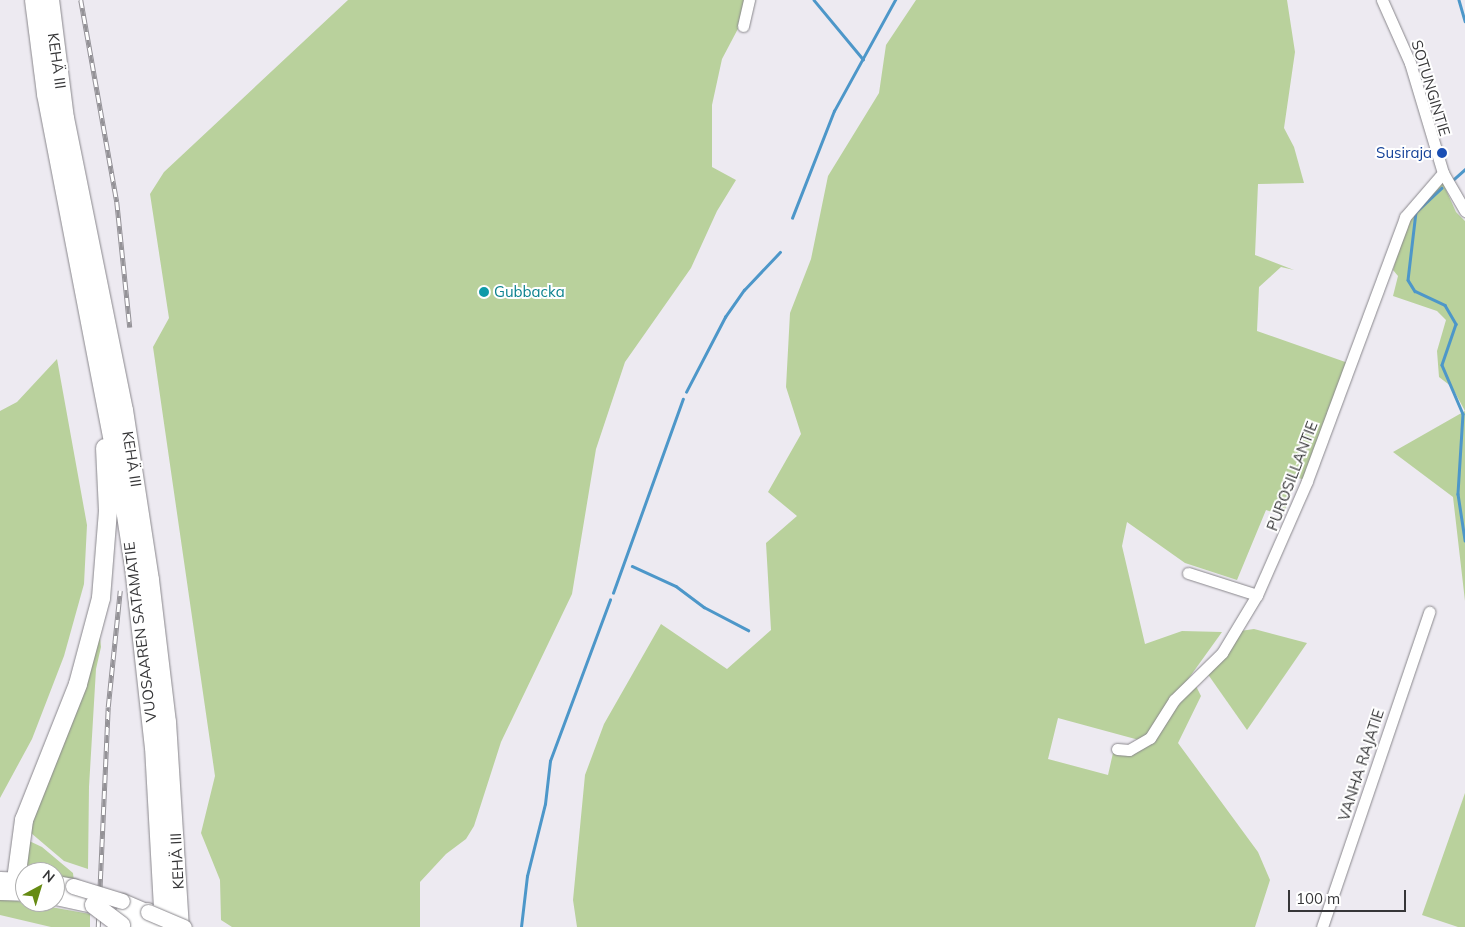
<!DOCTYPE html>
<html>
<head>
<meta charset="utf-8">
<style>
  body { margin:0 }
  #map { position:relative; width:1465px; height:927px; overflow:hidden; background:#edeaf1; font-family:Mulish,sans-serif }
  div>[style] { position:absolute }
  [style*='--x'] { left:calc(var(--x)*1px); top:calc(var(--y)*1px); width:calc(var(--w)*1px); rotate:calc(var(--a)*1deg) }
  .green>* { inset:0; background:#b9d19c }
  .stream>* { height:2.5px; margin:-1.25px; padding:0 1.25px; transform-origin:1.25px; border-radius:1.25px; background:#4d97c9 }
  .roads { filter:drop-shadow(0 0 1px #89878c) drop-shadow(0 0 1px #89878c) }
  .minor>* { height:11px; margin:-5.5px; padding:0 5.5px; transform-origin:5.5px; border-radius:5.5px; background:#fff }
  .major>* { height:15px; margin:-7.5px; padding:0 7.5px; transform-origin:7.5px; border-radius:7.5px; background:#fff }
  .highway>* { height:18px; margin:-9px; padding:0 9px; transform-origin:9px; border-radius:9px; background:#fff }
  .rail>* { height:4.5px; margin-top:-2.25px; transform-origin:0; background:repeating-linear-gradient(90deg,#fff 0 8px,#949297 0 16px); box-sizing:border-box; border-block:1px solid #949297 }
  .bridges { filter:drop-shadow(0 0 1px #89878c) drop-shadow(0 0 1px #89878c) }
  .major-bridge>* { height:15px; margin:-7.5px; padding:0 7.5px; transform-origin:7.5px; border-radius:7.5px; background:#fff }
  .highway-bridge>* { height:18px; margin:-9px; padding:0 9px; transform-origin:9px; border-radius:9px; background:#fff }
  .dots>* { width:14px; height:14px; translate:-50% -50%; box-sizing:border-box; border:2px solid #fff; border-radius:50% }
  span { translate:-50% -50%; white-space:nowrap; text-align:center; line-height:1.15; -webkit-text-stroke:4px #fff; paint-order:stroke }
  .street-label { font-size:15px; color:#363638 }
  .transit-label { font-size:15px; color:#164399 }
  .right { translate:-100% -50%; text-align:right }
  .culture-label { font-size:15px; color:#0d838f }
  .left { translate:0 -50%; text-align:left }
  .north { position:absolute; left:15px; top:862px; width:50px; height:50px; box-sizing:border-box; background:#fff; border:1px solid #afafaf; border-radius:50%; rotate:39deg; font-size:14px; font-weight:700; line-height:20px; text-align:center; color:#363638 }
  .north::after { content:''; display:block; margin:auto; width:18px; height:22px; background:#668b13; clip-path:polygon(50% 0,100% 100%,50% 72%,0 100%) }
  .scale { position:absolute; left:1288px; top:890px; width:118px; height:22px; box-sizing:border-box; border:2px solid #363638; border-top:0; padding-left:6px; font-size:15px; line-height:18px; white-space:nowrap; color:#363638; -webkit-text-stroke:4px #fff; paint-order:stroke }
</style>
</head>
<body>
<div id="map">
  <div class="green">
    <div style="clip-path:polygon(348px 0,745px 0,741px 23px,722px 59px,712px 105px,712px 167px,736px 180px,717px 211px,691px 268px,625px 362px,596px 449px,572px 594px,501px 742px,474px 826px,466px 839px,446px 854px,420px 882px,420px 927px,232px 927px,221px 920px,220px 880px,201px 833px,215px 776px,153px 347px,169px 318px,150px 194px,164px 172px)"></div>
    <div style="clip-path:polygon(916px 0,1287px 0,1295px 52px,1284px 128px,1294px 147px,1304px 183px,1258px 184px,1255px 255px,1294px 270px,1281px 267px,1259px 287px,1257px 331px,1351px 364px,1307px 481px,1296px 477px,1283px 516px,1266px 510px,1237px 580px,1185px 563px,1127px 522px,1122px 546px,1145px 644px,1182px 631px,1222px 632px,1148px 735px,1139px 740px,1058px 718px,1048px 759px,1108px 775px,1113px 753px,1128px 753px,1152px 741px,1194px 684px,1196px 686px,1201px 696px,1178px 743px,1258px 852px,1270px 880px,1255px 927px,577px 927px,573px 900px,585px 775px,604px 724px,661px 624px,727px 669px,771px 630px,766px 543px,797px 516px,768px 492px,801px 434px,786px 387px,790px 313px,811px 259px,828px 176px,879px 93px,886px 45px)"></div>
    <div style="clip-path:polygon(1439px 182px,1443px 183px,1456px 212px,1465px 221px,1465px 411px,1452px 387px,1439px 377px,1437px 351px,1446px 320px,1437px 311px,1393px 296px,1398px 276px,1393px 270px,1403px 233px,1413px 213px)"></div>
    <div style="clip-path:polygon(57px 359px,87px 525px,84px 584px,64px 656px,32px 739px,0 798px,0 411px,17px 402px)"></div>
    <div style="clip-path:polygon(1465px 411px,1465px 601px,1453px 497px,1393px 452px)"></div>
    <div style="clip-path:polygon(99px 629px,101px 647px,96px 669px,89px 787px,88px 869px,64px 861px,31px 833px,35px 807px)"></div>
    <div style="clip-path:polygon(1254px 629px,1307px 643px,1247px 730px,1207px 673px,1240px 631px)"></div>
    <div style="clip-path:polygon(1465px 793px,1465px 927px,1458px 927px,1422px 915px)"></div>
    <div style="clip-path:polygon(25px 839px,42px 847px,73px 873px,74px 882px,55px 879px,55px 872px,25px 872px)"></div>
    <div style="clip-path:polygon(0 898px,90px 914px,90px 927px,51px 927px,0 915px)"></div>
  </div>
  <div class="stream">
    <div style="--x:814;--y:0;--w:77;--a:50.3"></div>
    <div style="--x:1459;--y:0;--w:22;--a:74"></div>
    <div style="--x:1454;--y:179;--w:15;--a:-42"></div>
    <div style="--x:1442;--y:188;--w:35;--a:137"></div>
    <div style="--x:1416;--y:212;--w:68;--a:96.7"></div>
    <div style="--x:1408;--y:280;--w:13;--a:58"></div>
    <div style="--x:1415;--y:291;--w:33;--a:25"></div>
    <div style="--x:1445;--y:305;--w:22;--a:60"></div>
    <div style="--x:1456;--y:324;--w:43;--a:108.9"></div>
    <div style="--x:1442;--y:365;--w:53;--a:66.8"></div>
    <div style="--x:1463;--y:414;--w:80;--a:93.6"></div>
    <div style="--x:1458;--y:494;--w:47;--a:81.3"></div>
    <div style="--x:792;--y:218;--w:115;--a:-68.6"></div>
    <div style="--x:834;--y:111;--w:127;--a:-61.2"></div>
    <div style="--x:686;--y:392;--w:85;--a:-62.5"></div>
    <div style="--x:725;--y:317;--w:33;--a:-55"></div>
    <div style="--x:744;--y:290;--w:52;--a:-46.5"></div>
    <div style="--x:632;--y:566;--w:48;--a:24.4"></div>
    <div style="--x:676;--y:586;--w:35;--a:37"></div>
    <div style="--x:704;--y:607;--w:50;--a:27.6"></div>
    <div style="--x:613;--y:593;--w:206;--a:-70.2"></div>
    <div style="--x:521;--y:927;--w:51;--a:-83.3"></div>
    <div style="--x:527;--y:876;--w:74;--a:-76"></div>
    <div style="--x:545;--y:804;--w:43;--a:-83.4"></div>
    <div style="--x:550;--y:761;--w:172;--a:-69.6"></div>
  </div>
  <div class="roads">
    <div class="minor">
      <div style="--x:1382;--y:0;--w:69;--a:66"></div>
      <div style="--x:1410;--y:63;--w:115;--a:73.3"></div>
      <div style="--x:1443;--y:173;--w:44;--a:59.9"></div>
      <div style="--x:743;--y:26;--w:27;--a:-77"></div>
      <div style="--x:1188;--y:573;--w:72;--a:17.7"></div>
      <div style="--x:1117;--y:749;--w:12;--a:5"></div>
      <div style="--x:1129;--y:750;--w:24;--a:-30"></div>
      <div style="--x:1150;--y:738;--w:45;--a:-57.7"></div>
      <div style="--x:1174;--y:700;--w:67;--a:-44.4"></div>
      <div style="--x:1222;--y:653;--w:68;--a:-58.9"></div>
      <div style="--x:1257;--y:595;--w:124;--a:-66.3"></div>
      <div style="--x:1307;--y:481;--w:282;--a:-69.6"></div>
      <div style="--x:1405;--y:217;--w:58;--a:-49.2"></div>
      <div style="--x:1322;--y:927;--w:333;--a:-71.2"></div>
    </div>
    <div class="major">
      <div style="--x:0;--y:879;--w:25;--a:2"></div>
      <div style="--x:55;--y:883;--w:18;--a:9"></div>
      <div style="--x:0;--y:892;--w:25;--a:2"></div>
      <div style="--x:55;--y:897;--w:40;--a:12"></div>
      <div style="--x:122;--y:901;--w:28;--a:23"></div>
      <div style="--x:122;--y:913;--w:39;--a:21"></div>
    </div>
    <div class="highway">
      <div style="--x:34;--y:0;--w:95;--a:82.7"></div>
      <div style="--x:46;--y:94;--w:396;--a:79.1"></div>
      <div style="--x:121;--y:483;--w:85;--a:81.2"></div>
      <div style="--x:134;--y:567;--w:181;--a:83.7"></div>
      <div style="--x:154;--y:747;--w:180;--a:86.8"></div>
      <div style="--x:50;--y:0;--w:119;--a:82.8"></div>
      <div style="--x:65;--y:118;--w:298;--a:78.6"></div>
      <div style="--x:124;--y:410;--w:172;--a:81.3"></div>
      <div style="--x:150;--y:580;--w:143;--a:83.2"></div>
      <div style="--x:167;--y:722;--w:205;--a:86.4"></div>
      <div style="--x:25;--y:891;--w:14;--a:-129"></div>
      <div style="--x:16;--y:880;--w:61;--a:-82.4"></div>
      <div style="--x:24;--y:820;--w:146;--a:-68.3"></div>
      <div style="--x:78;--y:684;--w:89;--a:-75"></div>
      <div style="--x:101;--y:598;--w:87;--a:-85.4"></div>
      <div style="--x:108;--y:511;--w:63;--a:-92.7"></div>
      <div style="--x:135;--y:927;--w:15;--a:-58"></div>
      <div style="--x:143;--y:914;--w:5;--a:-22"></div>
    </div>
  </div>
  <div class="rail">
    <div style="--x:81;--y:0;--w:205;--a:79.9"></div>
    <div style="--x:117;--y:202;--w:126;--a:84.1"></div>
    <div style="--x:98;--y:927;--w:220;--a:-87.4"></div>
    <div style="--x:108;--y:707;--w:117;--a:-84.1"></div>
  </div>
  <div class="bridges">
    <div class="major-bridge">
      <div style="--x:73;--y:886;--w:51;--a:17"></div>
      <div style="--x:148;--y:912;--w:39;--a:23"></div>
    </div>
    <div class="highway-bridge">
      <div style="--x:94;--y:905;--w:34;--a:37"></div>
    </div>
  </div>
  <div class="dots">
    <div style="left:1442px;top:153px;background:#1a4fb4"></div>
    <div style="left:484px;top:292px;background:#0f9aa8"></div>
  </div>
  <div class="street-label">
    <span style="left:57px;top:61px;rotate:82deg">KEHÄ III</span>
    <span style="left:1431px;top:88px;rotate:73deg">SOTUNGINTIE</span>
    <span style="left:132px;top:459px;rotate:81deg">KEHÄ III</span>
    <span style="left:1292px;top:476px;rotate:-69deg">PUROSILLANTIE</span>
    <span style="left:140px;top:632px;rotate:-97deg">VUOSAAREN SATAMATIE</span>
    <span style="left:1361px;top:765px;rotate:-72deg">VANHA RAJATIE</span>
    <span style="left:177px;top:861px;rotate:-93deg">KEHÄ III</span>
  </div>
  <div class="transit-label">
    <span class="right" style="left:1432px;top:153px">Susiraja</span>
  </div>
  <div class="culture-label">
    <span class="left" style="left:494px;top:292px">Gubbacka</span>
  </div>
  <div class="north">N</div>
  <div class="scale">100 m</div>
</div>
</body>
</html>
